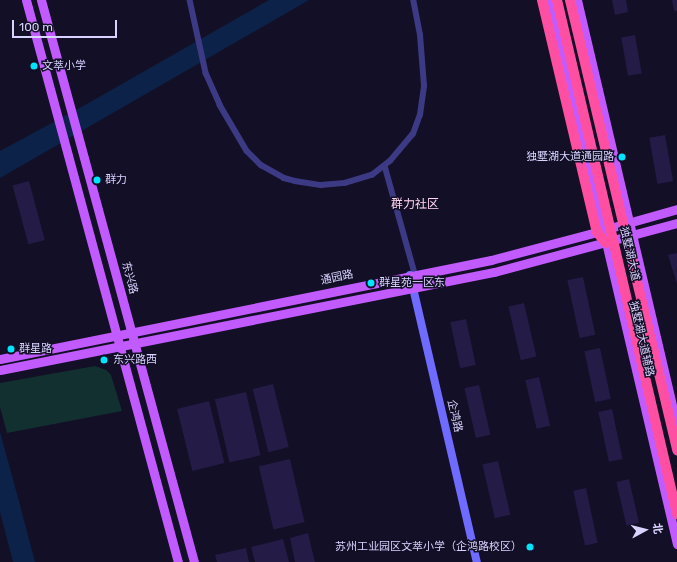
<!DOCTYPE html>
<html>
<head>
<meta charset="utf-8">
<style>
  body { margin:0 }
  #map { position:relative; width:677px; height:562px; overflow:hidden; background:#130f26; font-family:Rubik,"Noto Sans SC",sans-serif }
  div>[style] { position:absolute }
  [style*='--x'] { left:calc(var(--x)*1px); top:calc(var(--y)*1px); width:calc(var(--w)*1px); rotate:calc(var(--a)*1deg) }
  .green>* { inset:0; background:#12302f }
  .water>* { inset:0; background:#0c2248 }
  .building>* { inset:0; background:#241b47; transform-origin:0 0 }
  .street>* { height:5.5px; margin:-2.75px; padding:0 2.75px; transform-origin:2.75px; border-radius:2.75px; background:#3d3a85 }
  .secondary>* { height:8px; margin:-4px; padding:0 4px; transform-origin:4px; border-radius:4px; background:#6f6bff }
  .primary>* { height:9px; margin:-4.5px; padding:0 4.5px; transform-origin:4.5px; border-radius:4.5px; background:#c25bff }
  .highway>* { height:10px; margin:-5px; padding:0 5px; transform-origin:5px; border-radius:5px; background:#ff4fa3 }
  .highway-bridge>* { height:10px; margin:-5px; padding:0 5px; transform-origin:5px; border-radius:5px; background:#ff4fa3 }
  .dots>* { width:11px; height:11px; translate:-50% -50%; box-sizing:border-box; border:2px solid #130f26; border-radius:50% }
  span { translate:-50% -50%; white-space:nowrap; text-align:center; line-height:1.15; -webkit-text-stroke:3px #130f26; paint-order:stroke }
  .poi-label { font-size:11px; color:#d9d4ff }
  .left { translate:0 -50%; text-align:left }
  .right { translate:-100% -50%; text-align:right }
  .street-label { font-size:11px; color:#d9d4ff }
  .neighbourhood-label { font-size:12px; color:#ffd6f0 }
  .north { position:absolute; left:625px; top:510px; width:40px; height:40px; -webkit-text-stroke:3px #130f26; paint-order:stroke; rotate:83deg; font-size:11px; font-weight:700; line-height:16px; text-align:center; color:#d9d4ff }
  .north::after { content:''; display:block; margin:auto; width:14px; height:18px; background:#d9d4ff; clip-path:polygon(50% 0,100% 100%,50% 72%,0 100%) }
  .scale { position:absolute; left:12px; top:20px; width:105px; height:18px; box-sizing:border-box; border:2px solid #d9d4ff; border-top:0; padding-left:5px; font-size:12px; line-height:14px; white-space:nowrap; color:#d9d4ff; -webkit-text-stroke:3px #130f26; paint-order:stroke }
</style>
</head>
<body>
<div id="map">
  <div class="green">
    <div style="clip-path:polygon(95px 366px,106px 370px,111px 375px,122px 411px,7px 433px,0 407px,0 383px)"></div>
  </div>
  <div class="water">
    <div style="clip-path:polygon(269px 0,309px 0,0 178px,0 151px,85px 105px)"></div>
    <div style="clip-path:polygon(0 432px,20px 505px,35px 562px,13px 562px,0 512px)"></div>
  </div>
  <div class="building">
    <div style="clip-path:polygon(612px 0,626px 0,628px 12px,615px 15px)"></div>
    <div style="clip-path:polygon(672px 0,677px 0,677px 11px,674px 11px)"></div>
    <div style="left:635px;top:35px;width:39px;height:14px;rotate:80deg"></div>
    <div style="left:665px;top:135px;width:47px;height:16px;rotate:80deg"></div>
    <div style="left:29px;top:181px;width:61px;height:17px;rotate:75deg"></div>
    <div style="clip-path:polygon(677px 253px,677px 284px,668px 255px)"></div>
    <div style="left:583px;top:277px;width:59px;height:16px;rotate:78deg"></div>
    <div style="left:524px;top:303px;width:55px;height:16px;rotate:77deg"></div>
    <div style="left:466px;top:319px;width:47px;height:16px;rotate:78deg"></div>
    <div style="left:600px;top:348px;width:52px;height:16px;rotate:78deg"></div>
    <div style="left:539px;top:377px;width:50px;height:14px;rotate:77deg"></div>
    <div style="left:273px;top:384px;width:65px;height:21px;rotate:76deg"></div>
    <div style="left:479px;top:385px;width:51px;height:15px;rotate:77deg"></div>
    <div style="left:246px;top:392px;width:65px;height:32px;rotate:77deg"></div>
    <div style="left:209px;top:401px;width:64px;height:33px;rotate:76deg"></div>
    <div style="left:612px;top:409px;width:51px;height:14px;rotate:78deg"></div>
    <div style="left:290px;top:459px;width:65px;height:32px;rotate:77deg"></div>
    <div style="left:498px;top:461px;width:55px;height:16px;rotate:77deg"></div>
    <div style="left:629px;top:479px;width:45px;height:13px;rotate:77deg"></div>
    <div style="left:586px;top:488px;width:56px;height:13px;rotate:78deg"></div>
    <div style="clip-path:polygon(308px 533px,315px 562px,295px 562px,290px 538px)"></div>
    <div style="clip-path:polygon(283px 539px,289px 562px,255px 562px,251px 547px)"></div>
    <div style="clip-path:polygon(246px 548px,249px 562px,217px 562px,215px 555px)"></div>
  </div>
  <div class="street">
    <div style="--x:190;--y:0;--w:75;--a:77.6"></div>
    <div style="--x:206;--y:73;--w:35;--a:66"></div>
    <div style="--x:220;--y:105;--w:53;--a:59.6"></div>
    <div style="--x:247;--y:151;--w:20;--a:45"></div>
    <div style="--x:261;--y:165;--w:26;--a:29"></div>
    <div style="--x:284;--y:178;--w:11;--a:15"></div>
    <div style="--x:295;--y:181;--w:26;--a:9"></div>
    <div style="--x:321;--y:185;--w:24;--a:-5"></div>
    <div style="--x:345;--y:183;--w:28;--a:-17"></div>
    <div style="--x:372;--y:175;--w:23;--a:-38"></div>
    <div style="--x:390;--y:161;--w:35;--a:-50"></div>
    <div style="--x:413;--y:134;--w:20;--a:-70"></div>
    <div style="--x:420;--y:115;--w:29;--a:-82"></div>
    <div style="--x:424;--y:86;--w:51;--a:-94.5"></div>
    <div style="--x:420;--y:35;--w:36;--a:-101"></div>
    <div style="--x:385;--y:166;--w:127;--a:74.4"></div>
  </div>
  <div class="secondary">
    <div style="--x:410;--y:275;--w:295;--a:76.9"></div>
  </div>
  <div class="primary">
    <div style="--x:26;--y:0;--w:582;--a:74.87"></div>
    <div style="--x:41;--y:0;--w:582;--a:74.77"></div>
    <div style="--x:549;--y:0;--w:559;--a:76.76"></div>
    <div style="--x:577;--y:0;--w:437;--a:76.8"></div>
    <div style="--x:603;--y:230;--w:77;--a:-15.8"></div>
    <div style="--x:0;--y:359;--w:501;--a:-11.4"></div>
    <div style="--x:491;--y:260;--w:110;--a:-14.8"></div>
    <div style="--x:0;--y:370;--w:504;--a:-11.22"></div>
    <div style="--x:494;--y:272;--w:189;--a:-15"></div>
  </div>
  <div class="highway">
    <div style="--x:542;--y:0;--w:238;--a:76.7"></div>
    <div style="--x:597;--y:232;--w:14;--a:51"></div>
  </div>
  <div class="highway-bridge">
    <div style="--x:557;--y:0;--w:528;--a:76.86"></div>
    <div style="--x:570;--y:0;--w:463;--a:76.6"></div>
  </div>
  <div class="dots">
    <div style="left:34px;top:66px;background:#00e5ff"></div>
    <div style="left:622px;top:157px;background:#00e5ff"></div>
    <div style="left:97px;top:180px;background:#00e5ff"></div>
    <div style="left:371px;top:283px;background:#00e5ff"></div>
    <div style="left:11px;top:349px;background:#00e5ff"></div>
    <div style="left:104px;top:360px;background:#00e5ff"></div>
    <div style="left:530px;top:547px;background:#00e5ff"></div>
  </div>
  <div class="poi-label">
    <span class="left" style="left:42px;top:66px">文萃小学</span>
    <span class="right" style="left:614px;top:157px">独墅湖大道通园路</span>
    <span class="left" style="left:105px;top:180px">群力</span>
    <span class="left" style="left:379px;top:283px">群星苑一区东</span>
    <span class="left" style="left:19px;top:349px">群星路</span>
    <span class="left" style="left:113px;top:360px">东兴路西</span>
    <span class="right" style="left:522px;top:547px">苏州工业园区文萃小学（企鸿路校区）</span>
  </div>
  <div class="street-label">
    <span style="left:629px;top:254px;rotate:77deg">独墅湖大道</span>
    <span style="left:129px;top:278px;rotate:75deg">东兴路</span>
    <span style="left:337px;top:278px;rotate:-12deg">通园路</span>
    <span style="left:641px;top:339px;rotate:77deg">独墅湖大道辅路</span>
    <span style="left:454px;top:416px;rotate:77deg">企鸿路</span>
  </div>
  <div class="neighbourhood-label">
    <span style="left:415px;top:205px">群力社区</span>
  </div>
  <div class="north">北</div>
  <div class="scale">100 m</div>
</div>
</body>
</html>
